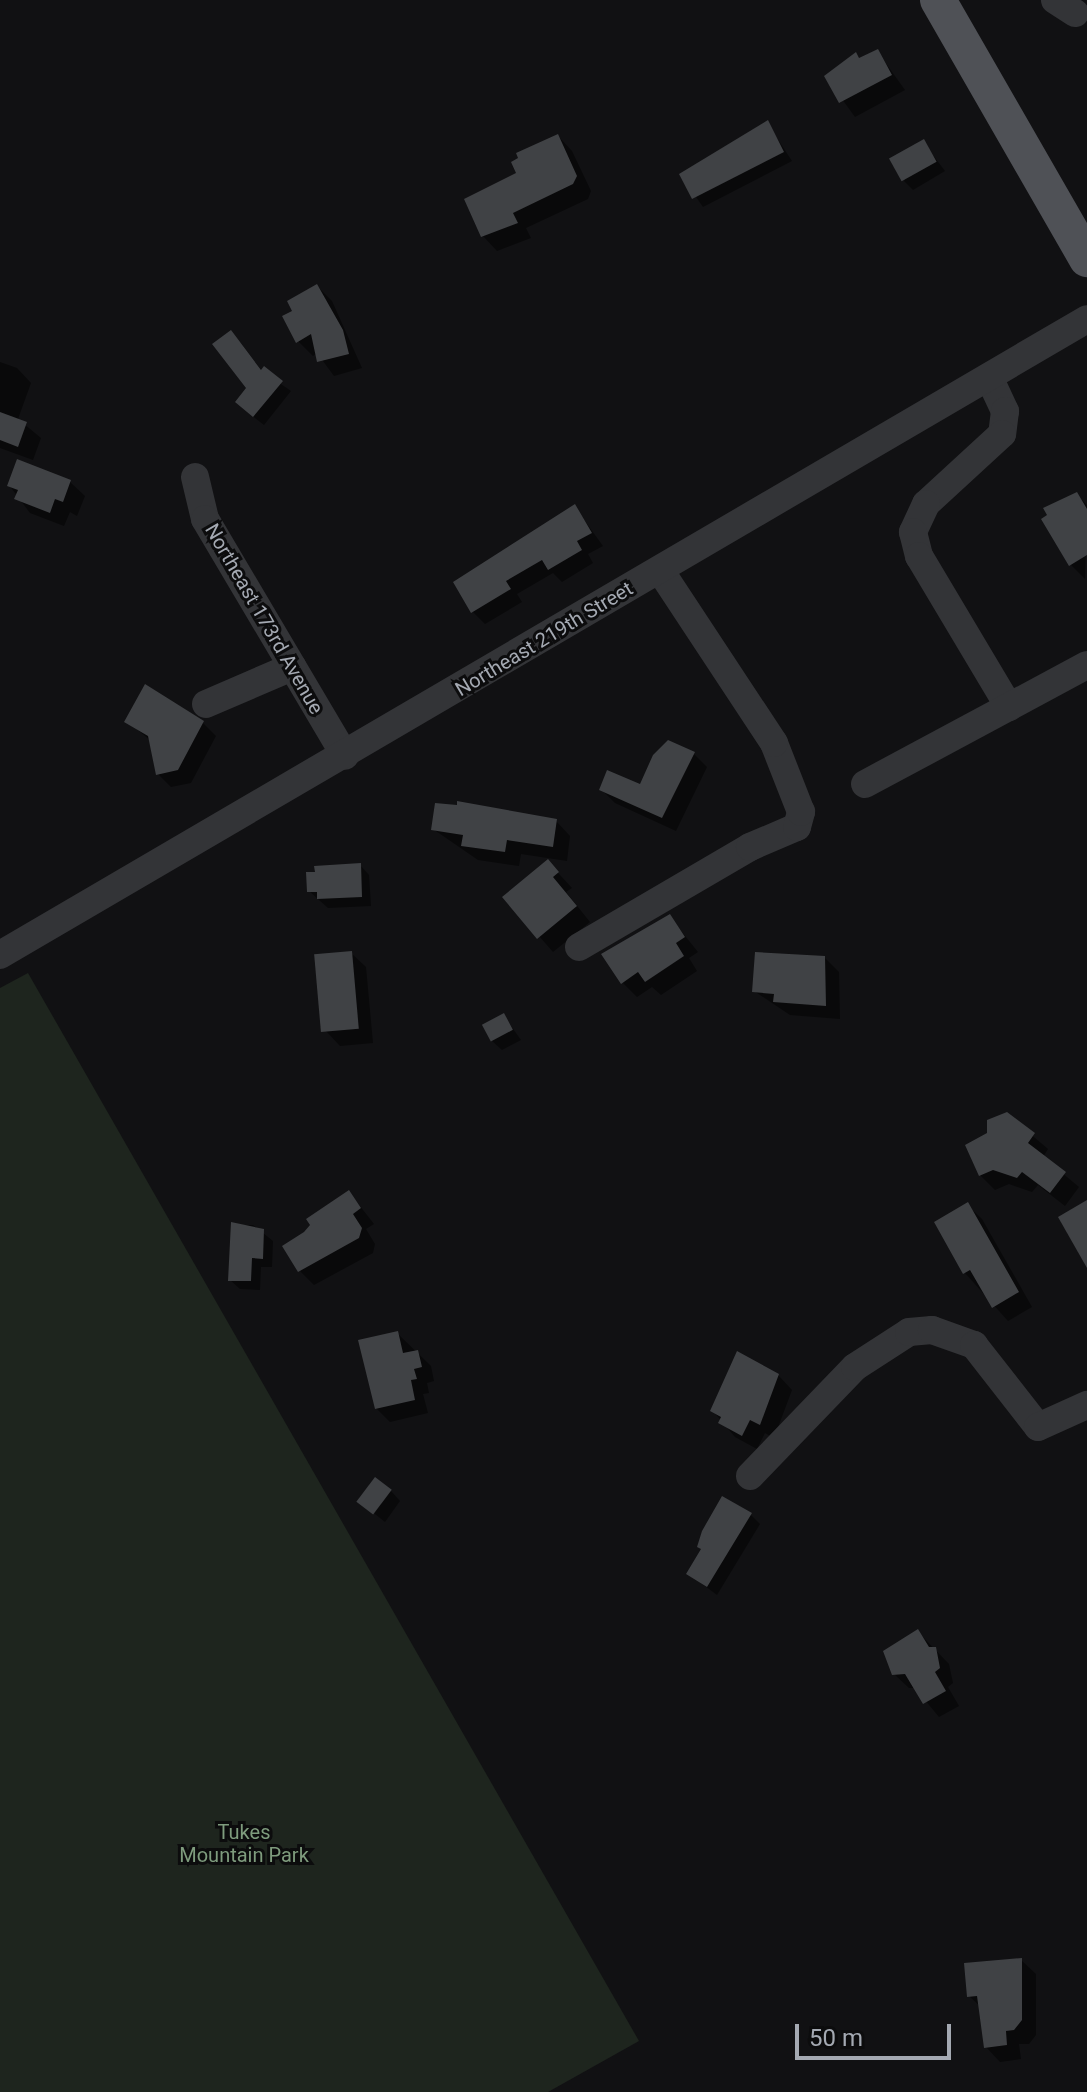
<!DOCTYPE html>
<html>
<head>
<meta charset="utf-8">
<style>
  body { margin:0 }
  #map { position:relative; width:1087px; height:2092px; overflow:hidden; background:#111113; font-family:Roboto,sans-serif }
  div>[style] { position:absolute }
  [style*='--x'] { left:calc(var(--x)*1px); top:calc(var(--y)*1px); width:calc(var(--w)*1px); rotate:calc(var(--a)*1deg) }
  .green>* { inset:0; background:#1e251e }
  .shadow>* { inset:0; background:#0007 }
  .building>* { inset:0; background:#404245; transform-origin:0 0 }
  .minor>* { height:28px; margin:-14px; padding:0 14px; transform-origin:14px; border-radius:14px; background:#333437 }
  .major>* { height:36px; margin:-18px; padding:0 18px; transform-origin:18px; border-radius:18px; background:#4f5156 }
  span { translate:-50% -50%; white-space:nowrap; text-align:center; line-height:1.15; -webkit-text-stroke:6px #0c0c0d; paint-order:stroke }
  .street-label { font-size:20px; color:#a4a9b2 }
  .park-label { font-size:20px; color:#7e9b7d }
  .scale { position:absolute; left:795px; top:2024px; width:156px; height:36px; box-sizing:border-box; border:4px solid #a4a9b2; border-top:0; padding-left:10px; font-size:24px; line-height:28px; white-space:nowrap; color:#a4a9b2; -webkit-text-stroke:6px #0c0c0d; paint-order:stroke }
</style>
</head>
<body>
<div id="map">
  <div class="green">
    <div style="clip-path:polygon(28px 973px,639px 2041px,548px 2092px,0 2092px,0 988px)"></div>
  </div>
  <div class="shadow">
    <div style="clip-path:polygon(877px 51px,905px 90px,855px 117px,826px 77px)"></div>
    <div style="clip-path:polygon(767px 123px,792px 161px,703px 207px,681px 175px)"></div>
    <div style="clip-path:polygon(558px 136px,572px 151px,591px 191px,588px 199px,526px 228px,531px 238px,497px 251px,483px 236px,519px 174px)"></div>
    <div style="clip-path:polygon(923px 142px,945px 171px,913px 190px,904px 181px)"></div>
    <div style="clip-path:polygon(317px 286px,332px 301px,362px 368px,334px 376px,317px 353px,313px 356px,298px 341px,295px 312px)"></div>
    <div style="clip-path:polygon(240px 342px,262px 371px,291px 391px,264px 425px,246px 411px,249px 388px)"></div>
    <div style="clip-path:polygon(0 362px,17px 368px,31px 383px,18px 419px,41px 438px,33px 460px,0 448px)"></div>
    <div style="clip-path:polygon(70px 482px,85px 496px,77px 516px,70px 512px,64px 526px,30px 513px,9px 485px)"></div>
    <div style="clip-path:polygon(1076px 494px,1087px 505px,1085px 579px,1071px 565px,1050px 516px)"></div>
    <div style="clip-path:polygon(574px 506px,603px 546px,588px 554px,593px 563px,562px 582px,553px 573px,517px 594px,522px 602px,485px 624px,472px 611px)"></div>
    <div style="clip-path:polygon(127px 721px,202px 722px,216px 736px,191px 783px,171px 787px,158px 774px,151px 741px)"></div>
    <div style="clip-path:polygon(694px 754px,707px 767px,676px 831px,615px 803px,601px 789px,641px 787px)"></div>
    <div style="clip-path:polygon(556px 821px,570px 836px,567px 861px,521px 854px,519px 866px,478px 860px,433px 829px)"></div>
    <div style="clip-path:polygon(548px 862px,572px 888px,566px 892px,590px 922px,553px 952px,505px 897px)"></div>
    <div style="clip-path:polygon(360px 865px,369px 875px,371px 906px,328px 908px,309px 891px)"></div>
    <div style="clip-path:polygon(669px 916px,698px 952px,689px 958px,697px 971px,661px 995px,652px 987px,637px 997px,623px 983px)"></div>
    <div style="clip-path:polygon(351px 953px,366px 967px,373px 1043px,340px 1046px,326px 1031px)"></div>
    <div style="clip-path:polygon(825px 958px,839px 972px,840px 1019px,790px 1015px,754px 991px)"></div>
    <div style="clip-path:polygon(504px 1016px,521px 1040px,502px 1050px,492px 1041px)"></div>
    <div style="clip-path:polygon(1007px 1114px,1048px 1149px,1043px 1157px,1079px 1187px,1065px 1206px,1038px 1185px,1032px 1192px,1009px 1184px,995px 1190px,980px 1175px,989px 1134px)"></div>
    <div style="clip-path:polygon(349px 1192px,374px 1224px,366px 1229px,375px 1244px,373px 1253px,314px 1285px,300px 1271px)"></div>
    <div style="clip-path:polygon(967px 1205px,982px 1219px,1032px 1307px,1008px 1321px,965px 1273px)"></div>
    <div style="clip-path:polygon(233px 1225px,253px 1225px,273px 1241px,272px 1267px,261px 1267px,260px 1290px,240px 1289px,230px 1280px)"></div>
    <div style="clip-path:polygon(397px 1333px,431px 1366px,434px 1381px,427px 1383px,429px 1393px,423px 1394px,428px 1413px,390px 1422px,376px 1408px)"></div>
    <div style="clip-path:polygon(778px 1375px,792px 1390px,774px 1438px,765px 1433px,757px 1449px,735px 1437px,713px 1411px)"></div>
    <div style="clip-path:polygon(391px 1491px,400px 1501px,385px 1522px,360px 1502px)"></div>
    <div style="clip-path:polygon(751px 1515px,760px 1524px,717px 1595px,689px 1574px)"></div>
    <div style="clip-path:polygon(918px 1632px,949px 1664px,953px 1683px,948px 1687px,959px 1706px,939px 1717px,915px 1688px,909px 1688px,894px 1674px)"></div>
    <div style="clip-path:polygon(1021px 1960px,1036px 1974px,1036px 2035px,1029px 2044px,1019px 2044px,1021px 2059px,1000px 2062px,986px 2047px,981px 2007px,969px 1996px)"></div>
  </div>
  <div class="building">
    <div style="clip-path:polygon(878px 49px,892px 75px,839px 103px,824px 76px,856px 52px,859px 58px)"></div>
    <div style="clip-path:polygon(768px 120px,784px 152px,692px 199px,679px 174px)"></div>
    <div style="clip-path:polygon(558px 134px,577px 176px,573px 184px,513px 213px,518px 223px,481px 237px,464px 199px,516px 173px,511px 162px,518px 158px,516px 153px)"></div>
    <div style="left:924px;top:139px;width:26px;height:40px;rotate:61deg"></div>
    <div style="clip-path:polygon(317px 284px,343px 330px,349px 354px,317px 362px,311px 334px,296px 343px,282px 316px,292px 311px,287px 301px)"></div>
    <div style="clip-path:polygon(231px 330px,261px 370px,264px 366px,283px 381px,253px 417px,235px 402px,246px 388px,212px 344px)"></div>
    <div style="clip-path:polygon(0 412px,27px 422px,18px 447px,0 440px)"></div>
    <div style="clip-path:polygon(17px 459px,71px 480px,63px 502px,55px 499px,50px 513px,14px 499px,18px 490px,7px 486px)"></div>
    <div style="clip-path:polygon(1077px 492px,1087px 509px,1087px 555px,1069px 566px,1041px 519px,1047px 515px,1043px 508px)"></div>
    <div style="clip-path:polygon(575px 504px,592px 533px,577px 541px,582px 550px,548px 570px,542px 560px,506px 581px,511px 589px,471px 613px,453px 582px)"></div>
    <div style="clip-path:polygon(145px 684px,204px 721px,178px 770px,156px 775px,148px 736px,124px 722px)"></div>
    <div style="clip-path:polygon(668px 740px,695px 752px,662px 818px,599px 790px,607px 770px,640px 784px,653px 755px)"></div>
    <div style="clip-path:polygon(457px 801px,557px 819px,553px 847px,507px 840px,505px 852px,461px 846px,463px 835px,431px 830px,435px 803px,457px 805px)"></div>
    <div style="clip-path:polygon(548px 859px,559px 872px,553px 877px,577px 906px,537px 939px,502px 897px)"></div>
    <div style="clip-path:polygon(361px 863px,362px 897px,317px 899px,317px 892px,307px 892px,306px 872px,315px 872px,314px 866px)"></div>
    <div style="clip-path:polygon(670px 914px,685px 937px,676px 943px,684px 956px,645px 982px,638px 972px,621px 984px,601px 954px)"></div>
    <div style="left:352px;top:951px;width:78px;height:38px;rotate:85deg"></div>
    <div style="clip-path:polygon(755px 952px,825px 956px,826px 1006px,773px 1002px,774px 994px,752px 992px)"></div>
    <div style="left:504px;top:1013px;width:19px;height:25px;rotate:62deg"></div>
    <div style="clip-path:polygon(1007px 1112px,1035px 1133px,1028px 1143px,1066px 1172px,1050px 1193px,1022px 1172px,1017px 1178px,993px 1170px,979px 1176px,965px 1145px,987px 1133px,987px 1120px)"></div>
    <div style="clip-path:polygon(349px 1190px,361px 1208px,353px 1214px,362px 1228px,359px 1238px,298px 1272px,282px 1246px,304px 1232px,310px 1225px,306px 1219px)"></div>
    <div style="clip-path:polygon(1087px 1200px,1087px 1268px,1058px 1217px)"></div>
    <div style="clip-path:polygon(968px 1202px,1019px 1292px,992px 1308px,970px 1270px,963px 1274px,934px 1222px)"></div>
    <div style="clip-path:polygon(231px 1222px,264px 1229px,263px 1259px,252px 1258px,251px 1281px,228px 1281px)"></div>
    <div style="clip-path:polygon(398px 1331px,403px 1353px,418px 1350px,422px 1367px,414px 1369px,417px 1379px,411px 1380px,415px 1400px,375px 1409px,358px 1340px)"></div>
    <div style="clip-path:polygon(737px 1351px,779px 1374px,760px 1425px,750px 1420px,742px 1436px,718px 1423px,721px 1417px,710px 1411px)"></div>
    <div style="left:375px;top:1477px;width:21px;height:31px;rotate:37deg"></div>
    <div style="clip-path:polygon(722px 1496px,752px 1513px,707px 1587px,686px 1574px,701px 1549px,697px 1547px,702px 1531px)"></div>
    <div style="clip-path:polygon(918px 1629px,929px 1647px,936px 1647px,940px 1668px,935px 1672px,946px 1691px,923px 1704px,905px 1674px,892px 1675px,883px 1651px)"></div>
    <div style="clip-path:polygon(1022px 1958px,1022px 2020px,1014px 2030px,1006px 2031px,1007px 2045px,984px 2048px,977px 1996px,967px 1997px,964px 1963px)"></div>
  </div>
  <div class="minor">
    <div style="--x:1055;--y:0;--w:24;--a:33"></div>
    <div style="--x:989;--y:377;--w:38;--a:65"></div>
    <div style="--x:1005;--y:411;--w:23;--a:97"></div>
    <div style="--x:1002;--y:434;--w:103;--a:137.4"></div>
    <div style="--x:926;--y:504;--w:31;--a:115"></div>
    <div style="--x:913;--y:532;--w:25;--a:76"></div>
    <div style="--x:919;--y:556;--w:176;--a:59.2"></div>
    <div style="--x:195;--y:477;--w:43;--a:76.6"></div>
    <div style="--x:205;--y:519;--w:275;--a:59.4"></div>
    <div style="--x:206;--y:704;--w:94;--a:-23.3"></div>
    <div style="--x:865;--y:784;--w:252;--a:-28.2"></div>
    <div style="--x:579;--y:947;--w:198;--a:-30.3"></div>
    <div style="--x:750;--y:847;--w:51;--a:-23.1"></div>
    <div style="--x:797;--y:827;--w:16;--a:-75"></div>
    <div style="--x:801;--y:812;--w:74;--a:-111.4"></div>
    <div style="--x:774;--y:743;--w:207;--a:-123.4"></div>
    <div style="--x:0;--y:955;--w:1259;--a:-30.33"></div>
    <div style="--x:750;--y:1476;--w:151;--a:-46.1"></div>
    <div style="--x:855;--y:1367;--w:64;--a:-32.9"></div>
    <div style="--x:909;--y:1332;--w:23;--a:-5"></div>
    <div style="--x:932;--y:1330;--w:45;--a:19.7"></div>
    <div style="--x:974;--y:1345;--w:104;--a:52"></div>
    <div style="--x:1038;--y:1427;--w:54;--a:-24.2"></div>
  </div>
  <div class="major">
    <div style="--x:938;--y:0;--w:299;--a:60.1"></div>
  </div>
  <div class="street-label">
    <span style="left:264px;top:619px;rotate:60deg">Northeast 173rd Avenue</span>
    <span style="left:544px;top:639px;rotate:-31deg">Northeast 219th Street</span>
  </div>
  <div class="park-label">
    <span style="left:244px;top:1844px">Tukes<br>Mountain Park</span>
  </div>
  <div class="scale">50 m</div>
</div>
</body>
</html>
